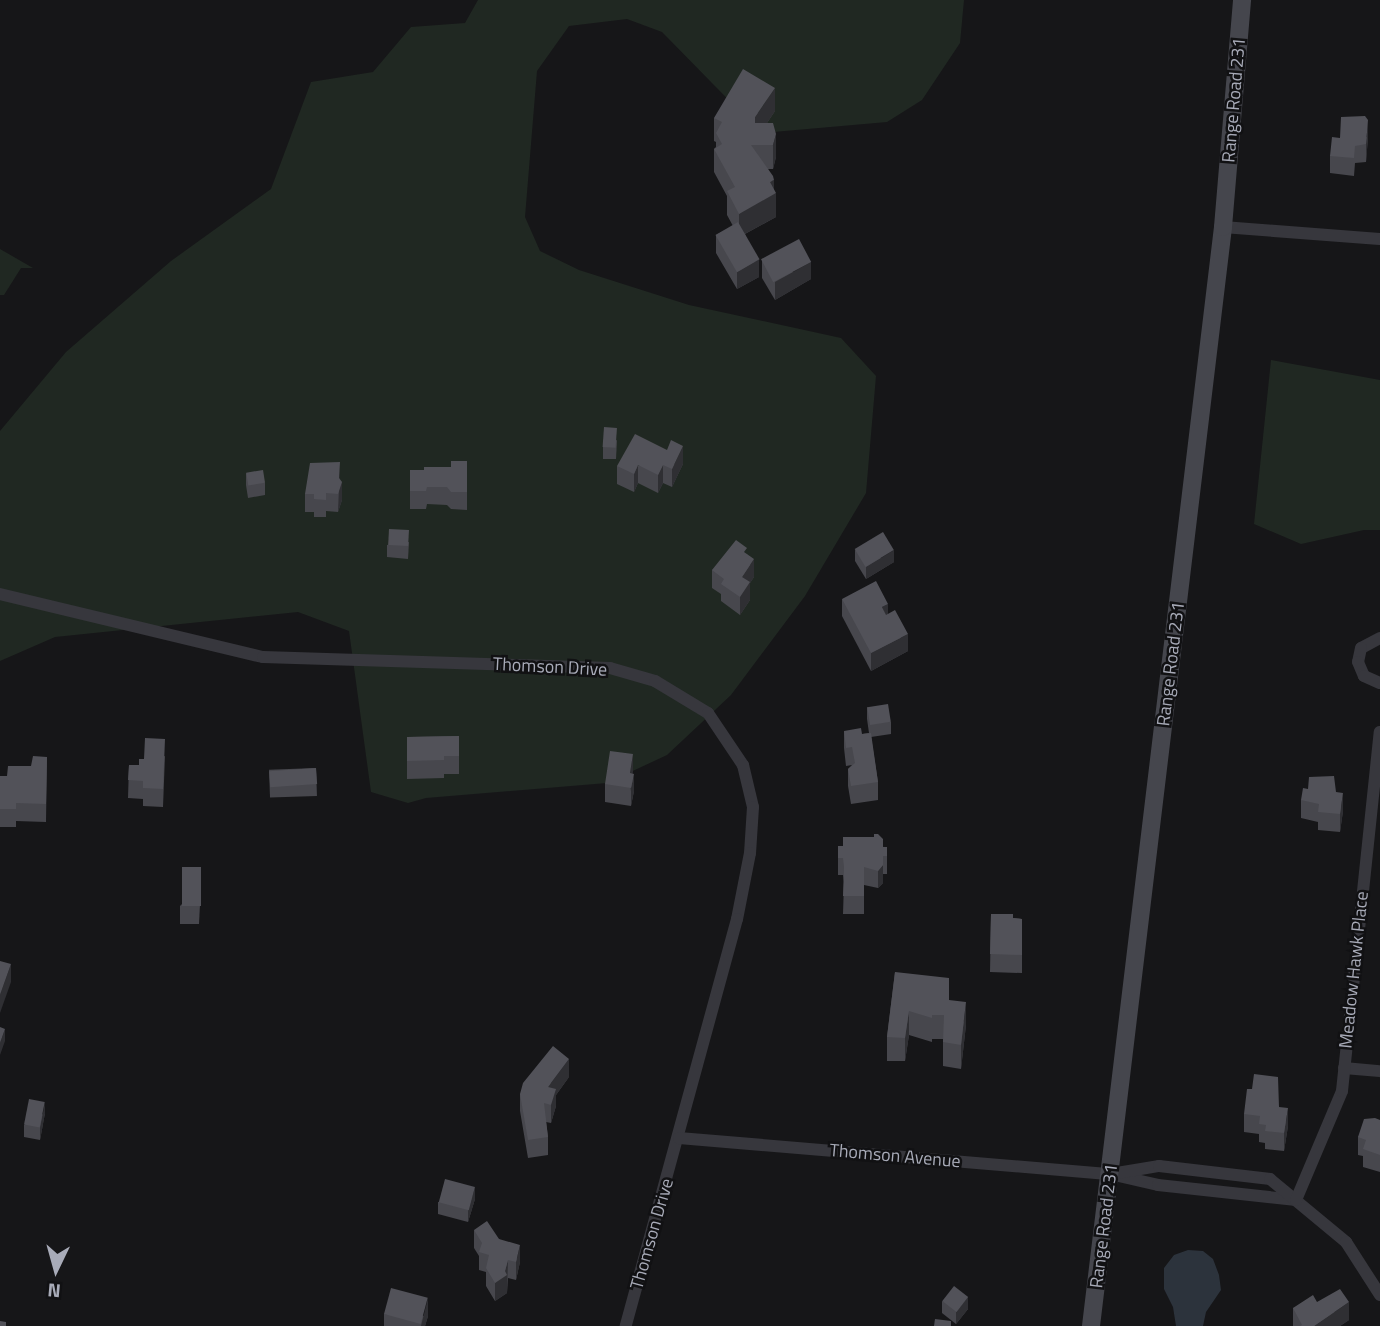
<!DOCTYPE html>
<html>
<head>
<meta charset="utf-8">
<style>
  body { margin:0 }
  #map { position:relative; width:1380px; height:1326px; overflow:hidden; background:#161618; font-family:"Titillium Web",sans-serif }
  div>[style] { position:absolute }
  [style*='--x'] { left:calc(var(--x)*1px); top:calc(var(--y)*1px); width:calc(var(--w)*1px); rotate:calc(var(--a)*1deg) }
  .green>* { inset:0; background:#202822 }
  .water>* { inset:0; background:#2c333c }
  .street>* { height:12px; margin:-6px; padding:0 6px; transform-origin:6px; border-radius:6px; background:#37373d }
  .secondary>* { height:18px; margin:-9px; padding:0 9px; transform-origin:9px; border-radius:9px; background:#45464d }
  .wall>* { inset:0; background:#47474d; transform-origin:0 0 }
  .shaded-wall>* { inset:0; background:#2f2f33 }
  .building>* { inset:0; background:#525259; transform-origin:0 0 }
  span { translate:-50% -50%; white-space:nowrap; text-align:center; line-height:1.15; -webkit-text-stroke:5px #111113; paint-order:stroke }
  .street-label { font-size:18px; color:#a8abb8 }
  .north { position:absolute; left:21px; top:1235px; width:70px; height:70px; -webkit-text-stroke:5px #111113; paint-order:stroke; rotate:185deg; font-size:19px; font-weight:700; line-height:28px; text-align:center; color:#a8abb8 }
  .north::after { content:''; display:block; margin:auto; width:24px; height:32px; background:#a8abb8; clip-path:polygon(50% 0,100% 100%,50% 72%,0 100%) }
</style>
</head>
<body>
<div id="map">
  <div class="green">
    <div style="clip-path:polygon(478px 0,964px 0,960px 43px,922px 100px,887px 122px,761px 133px,662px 32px,627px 19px,569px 26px,537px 71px,525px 217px,540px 251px,579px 270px,689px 305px,841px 338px,876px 376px,866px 493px,805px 596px,731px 695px,667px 755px,607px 783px,426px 798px,408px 803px,371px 792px,349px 631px,298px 612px,55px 637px,0 661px,0 431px,66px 352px,171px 261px,271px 189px,311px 82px,373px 72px,411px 27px,465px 23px)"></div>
    <div style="clip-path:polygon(0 249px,33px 268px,21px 268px,4px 295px,0 295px)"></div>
    <div style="clip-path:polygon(1271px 360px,1380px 380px,1380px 530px,1364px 530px,1301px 544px,1254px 524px)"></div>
  </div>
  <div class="water">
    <div style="clip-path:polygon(1188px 1250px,1203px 1251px,1213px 1259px,1219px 1275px,1221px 1290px,1206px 1312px,1203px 1326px,1176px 1326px,1173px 1307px,1164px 1289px,1164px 1268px,1174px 1255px)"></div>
  </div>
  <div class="street">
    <div style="--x:1223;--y:227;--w:157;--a:4.4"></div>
    <div style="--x:0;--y:594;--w:270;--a:13.5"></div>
    <div style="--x:263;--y:657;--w:347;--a:1.8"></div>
    <div style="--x:610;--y:668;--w:47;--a:16.1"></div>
    <div style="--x:655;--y:681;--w:62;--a:31.1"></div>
    <div style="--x:708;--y:713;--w:63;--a:56.1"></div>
    <div style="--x:743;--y:765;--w:43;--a:76.6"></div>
    <div style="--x:753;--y:807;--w:46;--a:93.7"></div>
    <div style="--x:750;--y:853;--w:67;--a:101.1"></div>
    <div style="--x:737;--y:919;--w:422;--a:105.3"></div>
    <div style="--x:1380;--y:638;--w:21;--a:152"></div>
    <div style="--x:1361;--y:648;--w:14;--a:102"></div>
    <div style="--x:1358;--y:662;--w:15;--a:67"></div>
    <div style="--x:1364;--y:676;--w:17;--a:24"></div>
    <div style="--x:1344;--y:1068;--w:36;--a:5"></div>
    <div style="--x:679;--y:1138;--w:433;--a:4.8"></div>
    <div style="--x:1110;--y:1174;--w:49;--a:12.9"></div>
    <div style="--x:1158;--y:1185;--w:139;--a:6.2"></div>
    <div style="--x:1117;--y:1173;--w:43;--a:-9.5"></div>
    <div style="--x:1159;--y:1166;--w:112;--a:6.7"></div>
    <div style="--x:1270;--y:1179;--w:99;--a:39.7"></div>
    <div style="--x:1346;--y:1242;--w:63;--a:57.3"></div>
    <div style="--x:1296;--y:1200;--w:118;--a:-67.1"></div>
    <div style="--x:1342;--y:1091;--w:361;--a:-84"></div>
  </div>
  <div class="secondary">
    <div style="--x:1091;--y:1326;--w:1107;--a:-83.15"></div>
    <div style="--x:1223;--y:227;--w:228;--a:-85.2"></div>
  </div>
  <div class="wall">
    <div style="clip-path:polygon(775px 111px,767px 123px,776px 157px,773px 169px,768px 169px,774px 189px,776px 217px,745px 234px,759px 277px,737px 289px,716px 253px,716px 235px,733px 226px,727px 215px,727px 196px,714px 172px,714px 149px,716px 147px,716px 142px,714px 141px,714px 118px)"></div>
    <div style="clip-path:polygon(1368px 137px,1366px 162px,1355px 163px,1354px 176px,1330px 173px,1330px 156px,1340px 138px)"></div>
    <div style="clip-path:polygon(762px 260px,811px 279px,775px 300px,762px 278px)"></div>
    <div style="clip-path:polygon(617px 440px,616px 459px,603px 459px,603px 447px)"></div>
    <div style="clip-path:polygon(467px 461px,467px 510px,451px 509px,447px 505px,427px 504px,426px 509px,410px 509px,410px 470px,424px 470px,451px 467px)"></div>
    <div style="clip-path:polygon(683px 464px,672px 487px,663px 483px,658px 493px,638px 483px,634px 492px,617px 484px,617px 466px)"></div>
    <div style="clip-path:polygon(246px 473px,265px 483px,265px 495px,248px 498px,246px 485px)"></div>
    <div style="clip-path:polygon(340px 479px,342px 500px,338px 512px,326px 511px,326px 517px,314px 517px,314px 512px,305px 512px,305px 494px)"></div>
    <div style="clip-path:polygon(409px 542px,408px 559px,387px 557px,387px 545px)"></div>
    <div style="clip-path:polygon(855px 550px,894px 562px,866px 579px,855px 561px)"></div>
    <div style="clip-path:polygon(747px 554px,754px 577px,750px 583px,750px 600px,740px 615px,721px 601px,721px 594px,712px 588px,712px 570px)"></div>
    <div style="clip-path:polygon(842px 599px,888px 614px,908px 651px,871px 671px,842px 616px)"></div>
    <div style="clip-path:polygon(867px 707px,891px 722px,891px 734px,871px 737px,878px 782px,878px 800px,851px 804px,848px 786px,848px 769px,852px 765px,846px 766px,844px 748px,844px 731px,862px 734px,869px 733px,867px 719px)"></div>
    <div style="clip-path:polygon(459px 736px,459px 774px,444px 774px,444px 778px,407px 779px,407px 737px)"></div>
    <div style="clip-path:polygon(165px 756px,163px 807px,143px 806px,143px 799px,128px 798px,129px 765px,139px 765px)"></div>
    <div style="clip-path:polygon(47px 757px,46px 822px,16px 821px,16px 827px,0 827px,0 776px,7px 776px,31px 766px)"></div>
    <div style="left:316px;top:768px;width:28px;height:47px;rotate:88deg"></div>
    <div style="clip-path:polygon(632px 773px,634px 791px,631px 806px,605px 802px,605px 784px)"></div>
    <div style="clip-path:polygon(1336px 792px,1343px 811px,1340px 832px,1318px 830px,1318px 822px,1301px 818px,1301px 800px)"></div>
    <div style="clip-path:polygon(838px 846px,887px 847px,887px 874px,883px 874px,883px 883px,878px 888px,864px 885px,864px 914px,843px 914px,844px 882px,843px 875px,838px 875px)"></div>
    <div style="clip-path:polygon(201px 885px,199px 924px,180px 924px,180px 906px)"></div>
    <div style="clip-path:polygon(991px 914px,1013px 918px,1022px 919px,1022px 973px,990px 972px)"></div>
    <div style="clip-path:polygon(895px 972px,949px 1000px,966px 1025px,961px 1069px,943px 1066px,943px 1039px,932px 1039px,932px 1042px,909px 1035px,905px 1061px,887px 1061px,887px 1037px)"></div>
    <div style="clip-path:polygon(569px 1077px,556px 1095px,556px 1106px,551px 1123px,546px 1122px,548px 1137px,548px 1155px,528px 1158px,520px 1111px,520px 1094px)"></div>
    <div style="clip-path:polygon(1279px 1107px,1288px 1126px,1284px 1151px,1265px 1149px,1265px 1143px,1259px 1142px,1259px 1134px,1244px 1132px,1244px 1114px)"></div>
    <div style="clip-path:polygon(45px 1113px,40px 1140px,24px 1137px,24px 1125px)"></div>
    <div style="clip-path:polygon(1380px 1120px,1380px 1175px,1380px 1172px,1363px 1167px,1363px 1156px,1358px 1155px,1358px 1137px)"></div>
    <div style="clip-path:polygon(475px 1199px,468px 1222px,438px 1214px,438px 1202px)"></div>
    <div style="clip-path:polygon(474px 1230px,499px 1239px,520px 1262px,516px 1280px,508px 1278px,507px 1293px,495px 1301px,486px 1286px,486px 1272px,479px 1270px,479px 1256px,474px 1248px)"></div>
    <div style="clip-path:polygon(942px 1301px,968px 1309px,956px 1324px,942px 1313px)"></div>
    <div style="clip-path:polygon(1317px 1302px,1349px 1320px,1340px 1326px,1293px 1326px,1293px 1308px)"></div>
    <div style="clip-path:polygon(384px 1314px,428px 1316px,425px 1326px,384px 1326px)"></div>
  </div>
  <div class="shaded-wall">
    <div style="clip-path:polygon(775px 88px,775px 111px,755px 141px,755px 117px)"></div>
    <div style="clip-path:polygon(1368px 120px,1368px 137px,1366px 162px,1366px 144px)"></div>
    <div style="clip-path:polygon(776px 134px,776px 157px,773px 169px,773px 145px)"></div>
    <div style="clip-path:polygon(774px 180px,774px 194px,776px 193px,776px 217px,739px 237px,739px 214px,770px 182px)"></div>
    <div style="clip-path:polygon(759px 259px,759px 277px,737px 289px,737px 272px)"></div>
    <div style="clip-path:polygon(811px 262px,811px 279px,775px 300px,775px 282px)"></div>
    <div style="clip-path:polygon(683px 446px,683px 464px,672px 487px,672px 469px)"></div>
    <div style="clip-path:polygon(340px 462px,340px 480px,342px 482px,342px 500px,338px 512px)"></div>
    <div style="clip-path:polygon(638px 465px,638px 483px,634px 492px,634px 474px)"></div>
    <div style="clip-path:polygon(663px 465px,663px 483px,658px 493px,658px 475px)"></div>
    <div style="clip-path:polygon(894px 550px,894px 562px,866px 579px,866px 567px)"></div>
    <div style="clip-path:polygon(754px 559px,754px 577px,750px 583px,750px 600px,740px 615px,740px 597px,742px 577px)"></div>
    <div style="clip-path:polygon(888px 604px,888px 622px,882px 607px)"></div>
    <div style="clip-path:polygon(908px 634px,908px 651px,871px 671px,871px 653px)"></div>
    <div style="clip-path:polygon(633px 754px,633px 772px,630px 791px,630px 773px)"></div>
    <div style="clip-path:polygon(634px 774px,634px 791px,631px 806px,631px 788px)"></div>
    <div style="clip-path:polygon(1343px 793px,1343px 811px,1340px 832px,1340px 814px)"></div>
    <div style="clip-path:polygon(883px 865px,883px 883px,878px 888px,878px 871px)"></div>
    <div style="clip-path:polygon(11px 964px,11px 982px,0 1013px,0 995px)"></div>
    <div style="clip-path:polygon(966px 1002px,966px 1025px,961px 1069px,961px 1045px)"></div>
    <div style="clip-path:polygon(909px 1011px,909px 1035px,905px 1061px,905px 1038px)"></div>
    <div style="clip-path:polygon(5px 1029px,5px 1041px,0 1055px,0 1043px)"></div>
    <div style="clip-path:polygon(569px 1059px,569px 1077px,556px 1095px,556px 1106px,551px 1123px,551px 1105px,548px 1087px)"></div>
    <div style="clip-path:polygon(45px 1102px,45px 1113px,40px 1140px,40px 1128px)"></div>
    <div style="clip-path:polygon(1288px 1108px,1288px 1126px,1284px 1151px,1284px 1133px)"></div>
    <div style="clip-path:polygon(475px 1187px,475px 1199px,468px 1222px,468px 1210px)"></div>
    <div style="clip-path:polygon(520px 1245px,520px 1262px,516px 1280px,516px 1262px)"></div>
    <div style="clip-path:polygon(508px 1260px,507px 1293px,495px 1301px,495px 1283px,505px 1271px)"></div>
    <div style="clip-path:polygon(968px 1297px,968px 1309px,956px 1324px,956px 1312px)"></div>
    <div style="clip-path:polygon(428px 1298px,428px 1316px,425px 1326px,421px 1326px)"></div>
    <div style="clip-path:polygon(1349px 1302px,1349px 1320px,1340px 1326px,1314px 1326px)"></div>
  </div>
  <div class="building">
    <div style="clip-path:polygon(743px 69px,775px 88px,755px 117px,755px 123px,773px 123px,776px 134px,773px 145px,751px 145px,773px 176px,774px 180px,770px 182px,776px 193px,739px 214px,727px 191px,735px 187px,714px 149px,722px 144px,716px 133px,722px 122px,714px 118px)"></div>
    <div style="clip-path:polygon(1365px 116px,1368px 120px,1366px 144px,1355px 146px,1354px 158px,1330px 156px,1332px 137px,1340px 138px,1341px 117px)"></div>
    <div style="left:738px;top:222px;width:43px;height:26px;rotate:60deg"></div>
    <div style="left:799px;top:239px;width:26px;height:43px;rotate:62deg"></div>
    <div style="left:604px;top:427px;width:13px;height:20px;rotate:4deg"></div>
    <div style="clip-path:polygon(635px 434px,667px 450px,671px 440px,683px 446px,672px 469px,663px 465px,658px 475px,638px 465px,634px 474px,617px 466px)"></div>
    <div style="clip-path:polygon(451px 461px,467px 461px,467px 492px,451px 492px,447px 487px,427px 487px,426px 491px,410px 491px,410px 470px,424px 470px,424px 467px,451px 467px)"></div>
    <div style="clip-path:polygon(340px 462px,339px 478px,342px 482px,338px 494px,326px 493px,326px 500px,314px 499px,314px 494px,305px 494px,310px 463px)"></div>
    <div style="left:263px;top:470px;width:13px;height:17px;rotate:81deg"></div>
    <div style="left:389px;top:529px;width:20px;height:16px;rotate:3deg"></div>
    <div style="left:883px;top:532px;width:21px;height:33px;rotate:59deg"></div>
    <div style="clip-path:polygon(736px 540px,747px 548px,744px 552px,754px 559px,742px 577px,750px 582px,740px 597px,721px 584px,724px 579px,712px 570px)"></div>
    <div style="clip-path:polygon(876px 581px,888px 604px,882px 607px,886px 615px,895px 610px,908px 634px,871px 653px,842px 599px)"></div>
    <div style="left:888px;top:704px;width:18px;height:21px;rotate:81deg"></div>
    <div style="clip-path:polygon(861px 728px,862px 734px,871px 733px,878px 782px,851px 786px,848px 769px,855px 763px,852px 747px,846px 748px,844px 731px)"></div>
    <div style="clip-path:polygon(459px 736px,459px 756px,444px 756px,444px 760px,407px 761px,407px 737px)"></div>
    <div style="clip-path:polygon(145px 738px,165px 739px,163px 789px,143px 788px,143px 781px,128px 780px,129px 765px,139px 765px,139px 759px,144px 759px)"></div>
    <div style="clip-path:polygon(610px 751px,633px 754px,630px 773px,634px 774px,631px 788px,605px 784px)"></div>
    <div style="clip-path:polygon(33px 756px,47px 757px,46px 804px,16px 803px,16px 809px,0 809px,0 776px,7px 776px,8px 766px,31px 766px)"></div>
    <div style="left:316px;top:768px;width:16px;height:47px;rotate:86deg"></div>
    <div style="clip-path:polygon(1334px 776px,1336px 792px,1343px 793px,1340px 814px,1318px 812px,1319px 804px,1301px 800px,1303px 788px,1308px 789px,1309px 777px)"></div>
    <div style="clip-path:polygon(874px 834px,878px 834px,883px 839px,883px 847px,887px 847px,887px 856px,883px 856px,883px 865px,878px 871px,864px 867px,864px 896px,843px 896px,844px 867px,843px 858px,838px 858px,838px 846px,843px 846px,843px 837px,874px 837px)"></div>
    <div style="left:182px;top:867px;width:19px;height:39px"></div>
    <div style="clip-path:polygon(991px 914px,1013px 914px,1013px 918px,1022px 919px,1022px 955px,990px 954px)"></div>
    <div style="clip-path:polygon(0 961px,11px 964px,0 995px)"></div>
    <div style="clip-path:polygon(895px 972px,949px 978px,949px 1000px,966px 1002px,961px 1045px,943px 1042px,944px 1015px,932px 1015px,932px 1018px,909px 1011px,905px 1038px,887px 1037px)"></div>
    <div style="clip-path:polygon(0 1027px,5px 1029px,0 1043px)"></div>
    <div style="clip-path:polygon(553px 1046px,569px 1059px,548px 1087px,556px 1089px,551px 1105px,544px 1103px,548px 1137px,528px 1140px,520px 1094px,523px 1083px)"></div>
    <div style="clip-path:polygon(1254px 1074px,1278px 1077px,1279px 1107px,1288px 1108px,1284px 1133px,1265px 1131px,1266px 1125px,1259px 1124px,1260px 1116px,1244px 1114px,1247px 1089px,1252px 1089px)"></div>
    <div style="left:29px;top:1099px;width:16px;height:26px;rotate:11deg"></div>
    <div style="clip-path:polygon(1375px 1118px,1380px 1120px,1380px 1155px,1363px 1149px,1366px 1140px,1358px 1137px,1364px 1119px)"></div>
    <div style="left:445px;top:1179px;width:31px;height:24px;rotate:15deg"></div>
    <div style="clip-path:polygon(487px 1221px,499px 1239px,520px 1245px,516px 1262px,508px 1260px,505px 1271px,507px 1275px,495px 1283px,486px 1268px,489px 1255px,479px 1252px,482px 1243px,474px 1230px)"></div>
    <div style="left:954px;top:1286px;width:18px;height:19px;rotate:38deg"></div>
    <div style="left:391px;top:1288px;width:38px;height:27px;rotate:15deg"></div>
    <div style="clip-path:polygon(1340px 1289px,1349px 1302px,1314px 1326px,1300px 1326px,1302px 1325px,1293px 1308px,1313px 1295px,1317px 1302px)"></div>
    <div style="clip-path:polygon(935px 1319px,951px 1321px,951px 1326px,934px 1326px)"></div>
    <div style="clip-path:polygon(0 1321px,6px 1322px,6px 1326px,0 1326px)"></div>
  </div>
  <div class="street-label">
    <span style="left:1234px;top:100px;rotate:-85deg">Range Road 231</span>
    <span style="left:1171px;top:664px;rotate:-83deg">Range Road 231</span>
    <span style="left:550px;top:667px;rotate:3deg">Thomson Drive</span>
    <span style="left:1354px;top:970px;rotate:-84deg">Meadow Hawk Place</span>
    <span style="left:895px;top:1156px;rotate:5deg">Thomson Avenue</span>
    <span style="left:1104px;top:1226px;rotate:-83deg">Range Road 231</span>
    <span style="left:652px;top:1234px;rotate:-74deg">Thomson Drive</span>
  </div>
  <div class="north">N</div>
</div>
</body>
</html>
